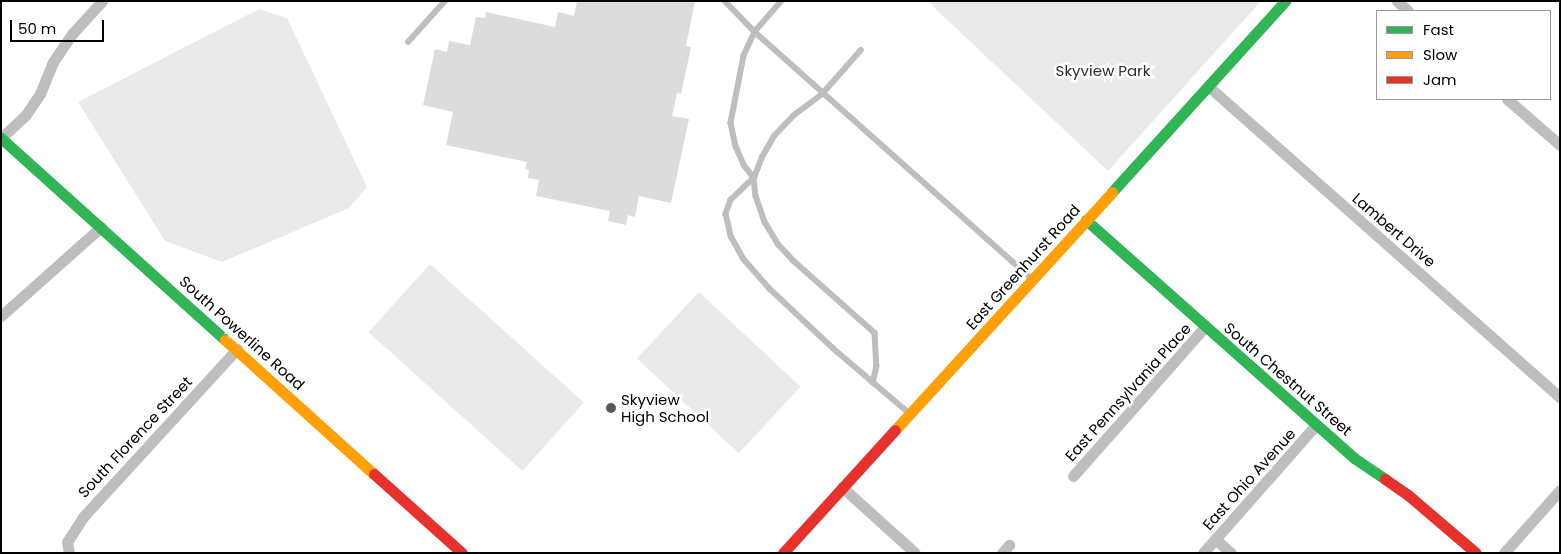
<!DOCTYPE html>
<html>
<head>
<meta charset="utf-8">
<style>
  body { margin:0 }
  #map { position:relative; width:1561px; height:554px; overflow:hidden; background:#fff; font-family:Poppins,sans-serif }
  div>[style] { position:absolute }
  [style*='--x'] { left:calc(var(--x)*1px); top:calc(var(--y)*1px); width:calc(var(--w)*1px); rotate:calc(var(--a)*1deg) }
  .green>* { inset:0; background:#eaeaea; transform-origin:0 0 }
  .building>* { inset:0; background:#dcdcdc }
  .lane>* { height:5.5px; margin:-2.75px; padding:0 2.75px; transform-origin:2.75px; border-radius:2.75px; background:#bebebe }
  .street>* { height:11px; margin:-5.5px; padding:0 5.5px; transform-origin:5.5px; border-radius:5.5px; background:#bebebe }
  .fast>* { height:11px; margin:-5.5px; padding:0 5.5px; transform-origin:5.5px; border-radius:5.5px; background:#30b455 }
  .slow>* { height:11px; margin:-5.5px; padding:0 5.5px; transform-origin:5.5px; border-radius:5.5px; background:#ff9f0a }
  .jam>* { height:11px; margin:-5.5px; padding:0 5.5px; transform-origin:5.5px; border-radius:5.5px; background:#e5322d }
  .dots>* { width:14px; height:14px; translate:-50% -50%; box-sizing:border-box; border:2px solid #fff; border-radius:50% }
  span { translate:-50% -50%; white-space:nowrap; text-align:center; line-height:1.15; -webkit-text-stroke:5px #fff; paint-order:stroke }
  .park-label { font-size:15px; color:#2f2f2f }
  .street-label { font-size:15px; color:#000 }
  .poi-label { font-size:15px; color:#000 }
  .left { translate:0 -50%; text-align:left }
  .frame { position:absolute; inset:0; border:2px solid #000; pointer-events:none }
  .legend { position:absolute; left:1376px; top:10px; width:175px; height:90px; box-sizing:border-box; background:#fff; border:1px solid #999; margin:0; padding:6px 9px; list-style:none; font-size:15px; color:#000 }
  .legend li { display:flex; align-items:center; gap:10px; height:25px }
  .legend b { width:25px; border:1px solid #999 }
  .scale { position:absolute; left:10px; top:20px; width:94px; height:22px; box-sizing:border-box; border:2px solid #000; border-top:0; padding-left:6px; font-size:15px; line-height:18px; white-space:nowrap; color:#000; -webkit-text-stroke:4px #fff; paint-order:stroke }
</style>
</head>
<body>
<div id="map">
  <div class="green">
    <div style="clip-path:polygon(927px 1px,1261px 1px,1108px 171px)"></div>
    <div style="clip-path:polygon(259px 9px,287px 18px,367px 187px,349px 208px,222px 262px,165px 241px,78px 102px)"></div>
    <div style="left:430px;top:264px;width:207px;height:92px;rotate:42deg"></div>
    <div style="left:699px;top:292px;width:139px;height:91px;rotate:43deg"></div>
  </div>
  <div class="building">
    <div style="clip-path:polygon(577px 1px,695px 1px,686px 46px,691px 47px,681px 94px,677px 93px,672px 116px,689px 119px,671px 203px,639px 196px,635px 217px,628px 215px,626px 225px,608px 221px,610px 211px,536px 196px,539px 180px,528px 178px,529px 170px,525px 169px,527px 162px,446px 145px,453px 112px,423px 105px,435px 49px,447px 52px,449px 41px,470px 45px,476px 17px,485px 18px,486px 12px,555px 27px,558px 12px,574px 16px)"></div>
  </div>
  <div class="lane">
    <div style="--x:725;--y:1;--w:43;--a:45.9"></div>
    <div style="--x:755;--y:32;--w:370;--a:41.7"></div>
    <div style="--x:782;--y:1;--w:41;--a:131.1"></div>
    <div style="--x:755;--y:32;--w:26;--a:115"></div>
    <div style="--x:744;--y:56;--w:68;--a:101"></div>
    <div style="--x:731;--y:123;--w:24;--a:78"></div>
    <div style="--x:736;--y:146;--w:21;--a:67"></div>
    <div style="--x:744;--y:165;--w:16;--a:52"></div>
    <div style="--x:754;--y:178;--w:22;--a:-69"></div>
    <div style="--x:762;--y:157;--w:24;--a:-60"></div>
    <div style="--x:774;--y:136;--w:28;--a:-46"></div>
    <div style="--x:793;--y:116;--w:38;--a:-37"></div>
    <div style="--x:823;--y:93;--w:57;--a:-48.5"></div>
    <div style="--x:408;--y:42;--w:55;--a:-47.9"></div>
    <div style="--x:754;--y:178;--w:32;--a:136"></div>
    <div style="--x:731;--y:200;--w:15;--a:110"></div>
    <div style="--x:726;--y:214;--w:23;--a:77"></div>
    <div style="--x:731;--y:236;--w:25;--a:61"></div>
    <div style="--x:743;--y:258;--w:41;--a:48.9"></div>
    <div style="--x:770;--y:289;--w:86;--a:43.1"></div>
    <div style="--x:833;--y:348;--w:99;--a:40.5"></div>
    <div style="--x:754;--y:178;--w:18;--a:84"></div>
    <div style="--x:756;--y:196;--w:28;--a:71"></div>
    <div style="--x:765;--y:222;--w:27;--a:59"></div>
    <div style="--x:779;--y:245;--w:22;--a:47"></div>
    <div style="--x:794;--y:261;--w:108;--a:41.6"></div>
    <div style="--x:875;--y:333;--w:33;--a:87"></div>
    <div style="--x:877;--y:366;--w:17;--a:103"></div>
  </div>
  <div class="street">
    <div style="--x:1397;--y:1;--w:15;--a:42"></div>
    <div style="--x:1208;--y:86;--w:470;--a:41.5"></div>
    <div style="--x:1507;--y:99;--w:70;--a:41"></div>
    <div style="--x:1;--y:138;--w:33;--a:-43"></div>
    <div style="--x:25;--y:116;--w:27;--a:-56"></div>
    <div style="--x:40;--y:94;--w:35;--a:-68"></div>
    <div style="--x:53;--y:62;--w:34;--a:-56"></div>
    <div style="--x:72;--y:34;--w:45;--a:-47.7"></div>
    <div style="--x:1;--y:316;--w:134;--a:-41.7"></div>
    <div style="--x:1073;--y:476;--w:199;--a:-48.5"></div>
    <div style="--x:842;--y:487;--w:98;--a:42.1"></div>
    <div style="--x:1215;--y:539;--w:21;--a:41"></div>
    <div style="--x:69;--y:553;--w:11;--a:-100"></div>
    <div style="--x:67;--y:542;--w:30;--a:-57"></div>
    <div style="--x:83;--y:517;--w:228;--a:-47.5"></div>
    <div style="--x:1002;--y:553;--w:11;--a:-49"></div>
    <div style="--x:1203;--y:553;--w:171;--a:-48.6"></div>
    <div style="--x:1504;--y:553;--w:84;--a:-48.4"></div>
  </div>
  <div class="fast">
    <div style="--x:1;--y:138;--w:302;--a:42"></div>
    <div style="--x:1112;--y:192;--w:258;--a:-47.8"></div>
    <div style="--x:1086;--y:220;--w:358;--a:41.6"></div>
    <div style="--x:1354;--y:458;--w:37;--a:34"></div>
  </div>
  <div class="slow">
    <div style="--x:225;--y:340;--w:200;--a:42"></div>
    <div style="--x:895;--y:430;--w:322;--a:-47.6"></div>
  </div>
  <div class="jam">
    <div style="--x:374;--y:474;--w:118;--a:41.9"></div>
    <div style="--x:1385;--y:479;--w:28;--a:35"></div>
    <div style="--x:1408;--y:495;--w:89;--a:40.5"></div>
    <div style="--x:783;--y:553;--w:166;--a:-47.7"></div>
  </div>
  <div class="dots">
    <div style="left:611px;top:408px;background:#595959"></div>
  </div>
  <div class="park-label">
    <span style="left:1103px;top:71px">Skyview Park</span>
  </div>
  <div class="street-label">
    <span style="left:1394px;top:230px;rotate:41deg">Lambert Drive</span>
    <span style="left:1023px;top:267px;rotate:-48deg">East Greenhurst Road</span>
    <span style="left:242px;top:333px;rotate:42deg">South Powerline Road</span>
    <span style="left:1288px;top:379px;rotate:41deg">South Chestnut Street</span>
    <span style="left:1128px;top:392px;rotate:-48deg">East Pennsylvania Place</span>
    <span style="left:135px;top:437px;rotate:-47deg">South Florence Street</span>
    <span style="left:1249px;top:479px;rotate:-48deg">East Ohio Avenue</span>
  </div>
  <div class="poi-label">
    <span class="left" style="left:621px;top:408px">Skyview<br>High School</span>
  </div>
  <div class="frame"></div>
  <ul class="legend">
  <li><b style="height:6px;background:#30b455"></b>Fast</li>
  <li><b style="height:6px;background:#ff9f0a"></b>Slow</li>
  <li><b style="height:6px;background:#e5322d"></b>Jam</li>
  </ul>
  <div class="scale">50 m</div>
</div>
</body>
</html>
